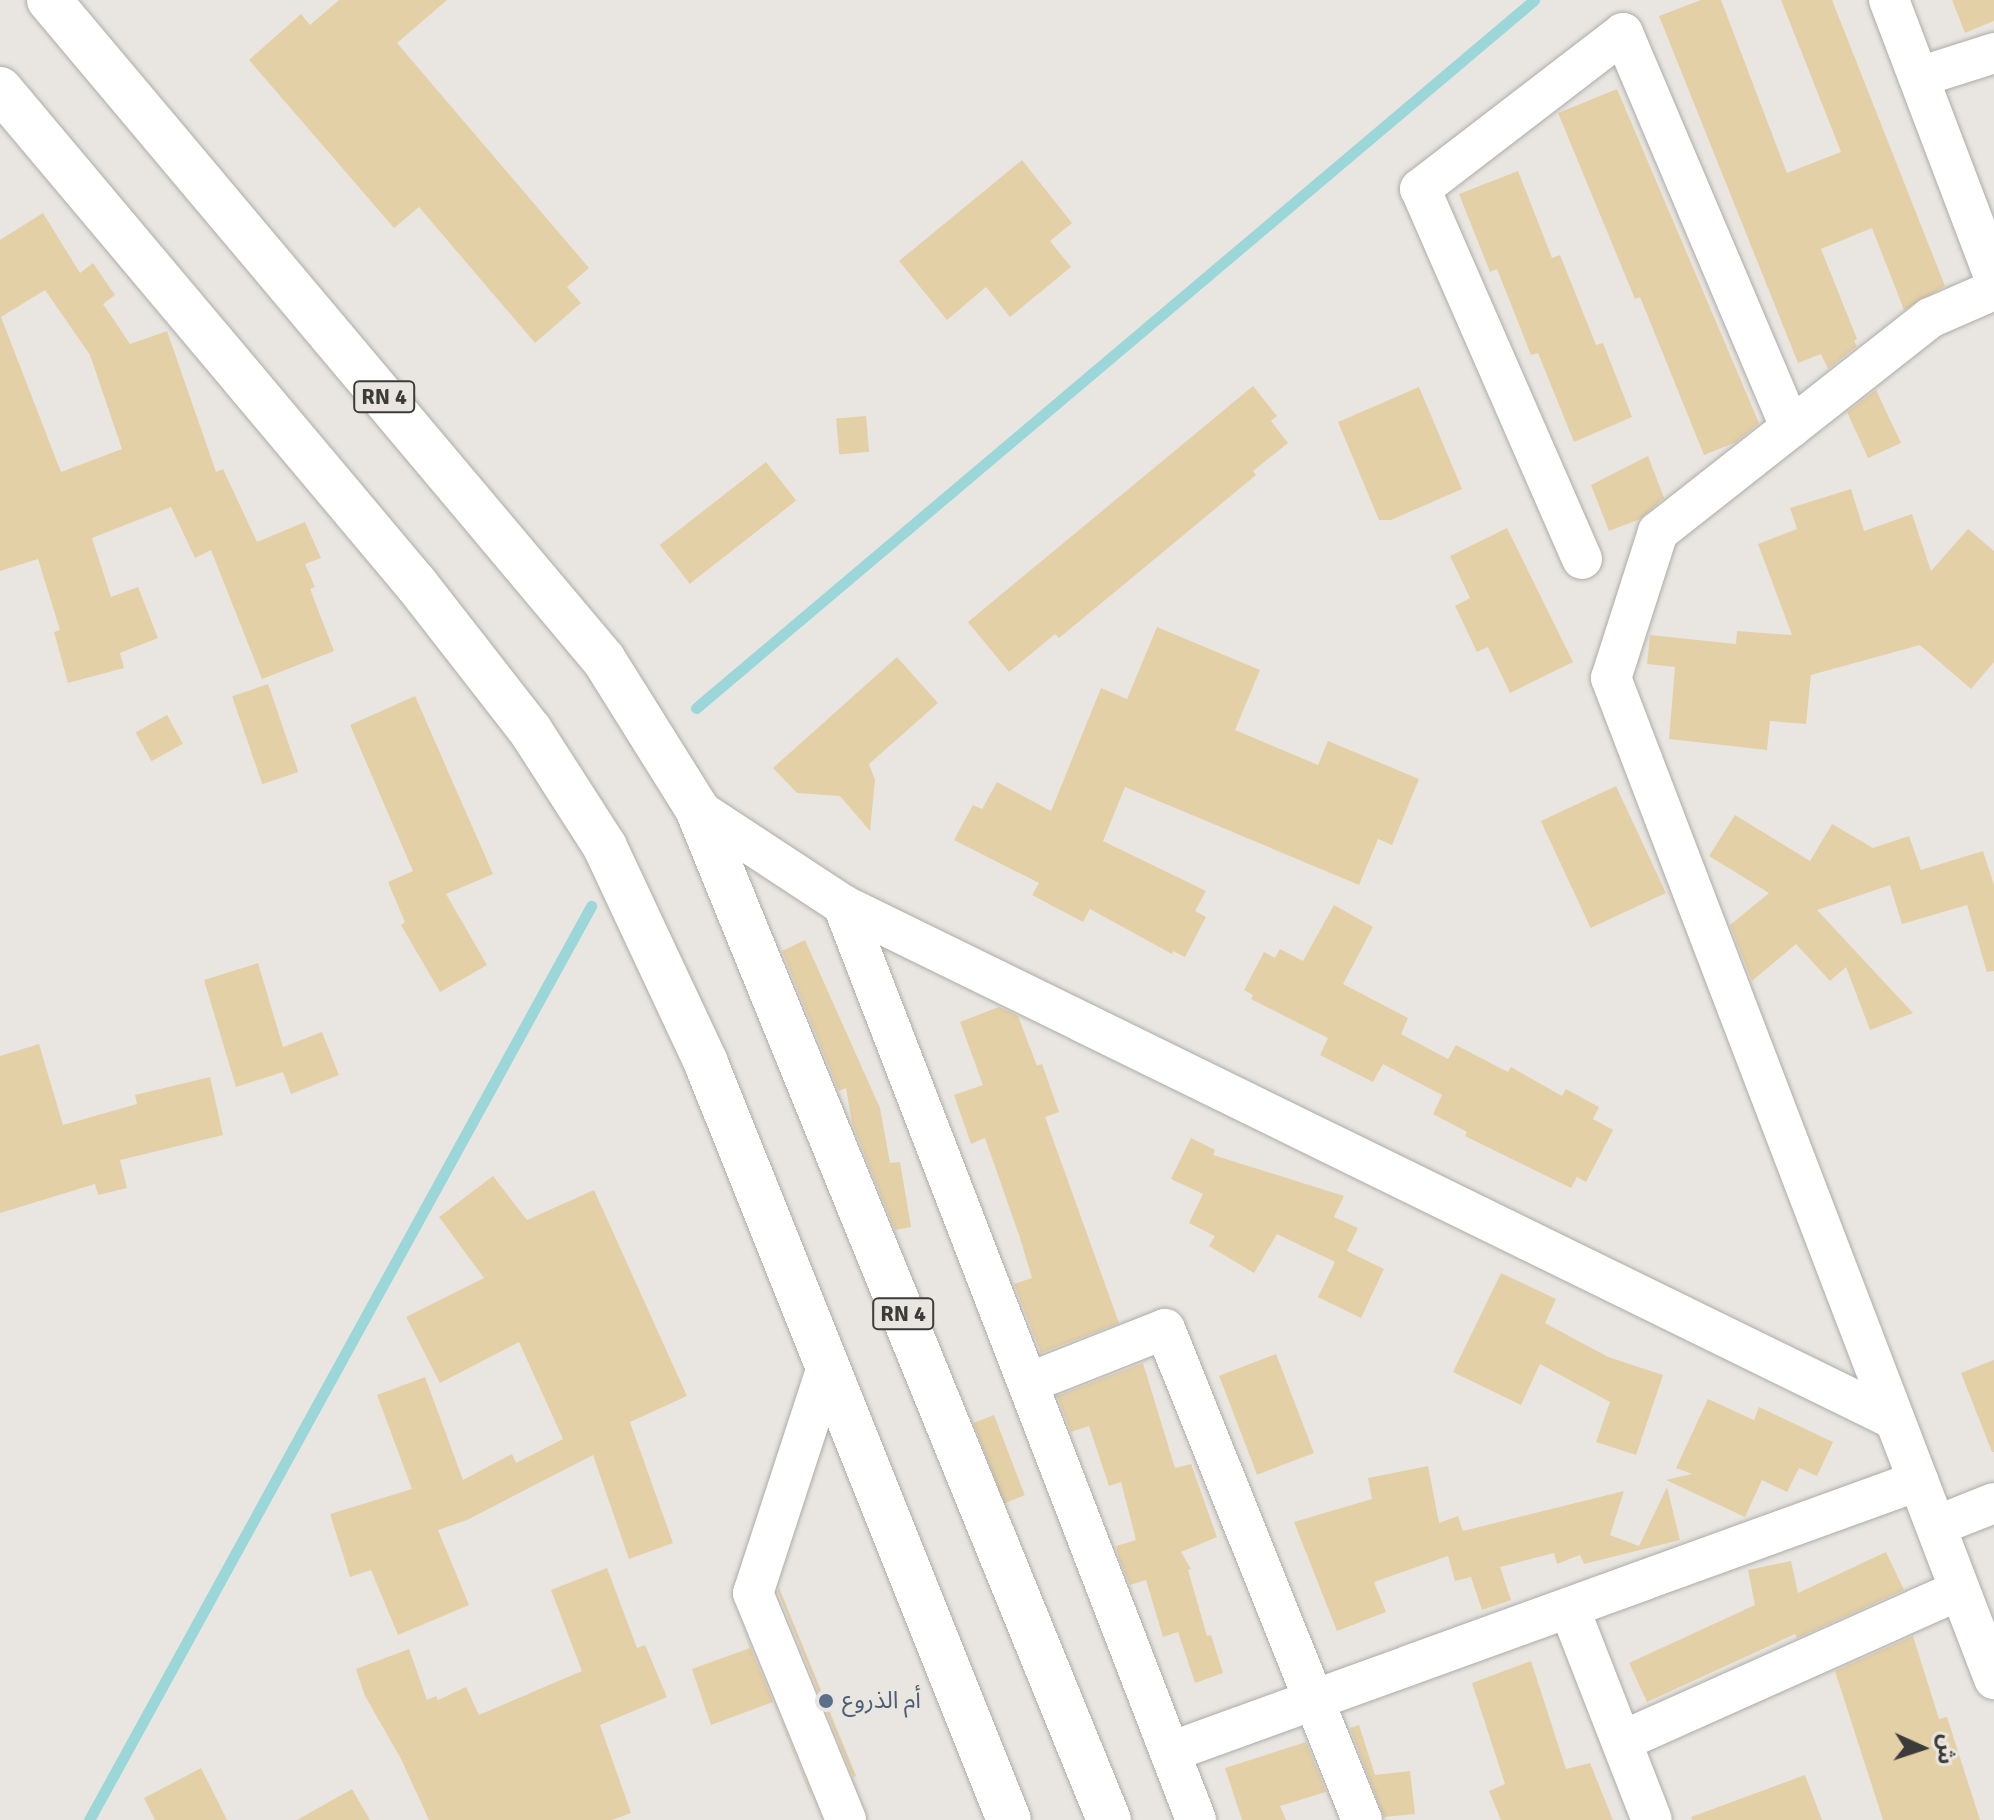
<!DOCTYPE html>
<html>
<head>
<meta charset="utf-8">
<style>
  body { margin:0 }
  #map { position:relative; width:1994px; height:1820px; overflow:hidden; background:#e9e6e1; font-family:Signika,"Noto Sans Arabic",sans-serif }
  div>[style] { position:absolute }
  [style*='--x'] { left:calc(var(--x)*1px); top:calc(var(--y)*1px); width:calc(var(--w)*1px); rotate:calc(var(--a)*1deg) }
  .stream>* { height:11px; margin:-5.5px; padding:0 5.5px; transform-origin:5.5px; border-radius:5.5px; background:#9bd6d9 }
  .building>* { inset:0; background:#e4d0a6; transform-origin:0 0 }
  .roads { filter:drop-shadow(0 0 2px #aeaca7) drop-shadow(0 0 2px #aeaca7) }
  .minor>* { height:40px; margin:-20px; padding:0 20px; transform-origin:20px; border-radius:20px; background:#fff }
  .highway>* { height:44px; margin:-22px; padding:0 22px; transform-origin:22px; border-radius:22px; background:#fff }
  .dots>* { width:22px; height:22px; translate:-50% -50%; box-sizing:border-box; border:4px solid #e9e6e1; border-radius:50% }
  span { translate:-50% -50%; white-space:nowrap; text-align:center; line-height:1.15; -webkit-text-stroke:8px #e9e6e1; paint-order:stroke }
  .shield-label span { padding:2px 6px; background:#e9e6e1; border:2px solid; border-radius:6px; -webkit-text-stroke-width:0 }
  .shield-label { font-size:22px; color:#3b3b39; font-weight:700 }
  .service-label { font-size:24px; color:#4e5e75 }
  .left { translate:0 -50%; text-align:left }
  .north { position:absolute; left:1882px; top:1708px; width:80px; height:80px; -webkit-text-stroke:6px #e9e6e1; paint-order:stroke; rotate:93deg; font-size:22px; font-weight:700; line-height:32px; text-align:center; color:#3b3b39 }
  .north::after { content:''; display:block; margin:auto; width:28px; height:36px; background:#3b3b39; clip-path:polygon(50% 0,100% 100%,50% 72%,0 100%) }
</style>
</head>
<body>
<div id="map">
  <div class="stream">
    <div style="--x:696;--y:708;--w:1097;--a:-40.19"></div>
    <div style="--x:89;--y:1820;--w:1043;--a:-61.22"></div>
  </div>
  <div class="building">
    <div style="clip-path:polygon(339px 0,447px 0,397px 43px,589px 268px,567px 287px,581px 303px,535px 343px,419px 207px,394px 228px,249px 60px,301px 14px,310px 25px)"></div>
    <div style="clip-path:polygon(1701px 0,1721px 0,1787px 173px,1841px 152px,1781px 0,1832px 0,1945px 286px,1904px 310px,1872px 228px,1821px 249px,1857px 339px,1854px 341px,1857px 346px,1828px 369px,1821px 354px,1798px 363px,1659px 16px)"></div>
    <div style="clip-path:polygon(1952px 0,1994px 0,1994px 21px,1965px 33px)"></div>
    <div style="clip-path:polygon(1617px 89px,1759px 423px,1736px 442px,1704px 455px,1640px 297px,1635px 299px,1558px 113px)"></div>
    <div style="clip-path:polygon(1022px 160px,1072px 223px,1050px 241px,1071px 267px,1010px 317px,986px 287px,947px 320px,899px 261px)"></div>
    <div style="clip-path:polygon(1518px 171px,1552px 258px,1560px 255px,1596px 345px,1603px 343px,1632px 417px,1574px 442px,1538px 353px,1531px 355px,1497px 269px,1490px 272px,1459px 194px)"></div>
    <div style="clip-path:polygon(evenodd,43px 213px,80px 273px,93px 263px,115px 295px,103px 304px,130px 344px,167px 331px,216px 472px,223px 469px,257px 542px,305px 522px,321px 558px,305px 564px,315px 587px,310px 589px,334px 651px,262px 679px,211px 550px,195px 558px,171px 507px,92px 538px,111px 597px,138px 587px,158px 638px,120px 653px,124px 668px,68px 683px,54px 632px,60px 630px,38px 559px,0 571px,0 240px,43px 213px,45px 290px,90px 355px,122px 449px,61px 472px,1px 317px,45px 290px)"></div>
    <div style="clip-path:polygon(1253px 386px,1277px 416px,1271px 421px,1288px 443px,1253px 471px,1256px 475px,1110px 596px,1059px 638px,1055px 634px,1009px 672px,968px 622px)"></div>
    <div style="clip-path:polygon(1419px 387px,1462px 489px,1391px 520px,1379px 520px,1338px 422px)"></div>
    <div style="clip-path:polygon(1876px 390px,1901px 443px,1868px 458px,1847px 412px)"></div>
    <div style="left:866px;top:416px;width:36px;height:30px;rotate:85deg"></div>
    <div style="clip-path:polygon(1648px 456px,1664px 498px,1640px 519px,1609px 531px,1591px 485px)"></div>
    <div style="left:766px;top:462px;width:49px;height:135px;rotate:52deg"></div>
    <div style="clip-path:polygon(1851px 489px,1864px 531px,1912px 514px,1931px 571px,1968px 529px,1994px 551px,1994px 662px,1971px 689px,1920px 645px,1811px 675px,1806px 724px,1770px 721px,1767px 750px,1669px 739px,1675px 667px,1647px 664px,1650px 635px,1736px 644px,1737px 631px,1792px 635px,1758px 544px,1797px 529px,1790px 508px)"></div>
    <div style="clip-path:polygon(1507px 528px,1573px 662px,1510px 693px,1488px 647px,1477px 652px,1455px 606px,1470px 598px,1450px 556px)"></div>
    <div style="clip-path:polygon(1157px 627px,1260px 670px,1235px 730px,1318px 765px,1328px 741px,1419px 779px,1392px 845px,1378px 839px,1359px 885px,1125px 787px,1103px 841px,1206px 891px,1195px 911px,1206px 917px,1185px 957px,1173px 951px,1172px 954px,1090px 909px,1083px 922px,1032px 895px,1039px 883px,954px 840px,973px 805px,982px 809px,997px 782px,1051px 811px,1101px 688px,1127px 699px)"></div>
    <div style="clip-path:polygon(897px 657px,938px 703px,869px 764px,875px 780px,870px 831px,840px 796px,797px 793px,773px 768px)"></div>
    <div style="left:268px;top:684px;width:93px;height:38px;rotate:71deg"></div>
    <div style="clip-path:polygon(415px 696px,493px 874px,446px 894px,487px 965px,440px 992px,401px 925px,405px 922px,388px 882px,413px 871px,350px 725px)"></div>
    <div style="left:167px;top:715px;width:33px;height:36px;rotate:61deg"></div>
    <div style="left:1616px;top:786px;width:118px;height:83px;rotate:65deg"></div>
    <div style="clip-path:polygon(1735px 815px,1810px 861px,1832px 824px,1873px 848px,1909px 836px,1921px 870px,1983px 851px,1994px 885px,1994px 971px,1987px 972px,1967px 905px,1902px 924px,1890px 885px,1817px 910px,1913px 1013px,1870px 1030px,1846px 967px,1830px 981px,1796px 944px,1752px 981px,1730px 925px,1769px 893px,1709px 856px)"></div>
    <div style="clip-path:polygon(1334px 905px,1373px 927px,1343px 984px,1408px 1018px,1401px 1034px,1448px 1059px,1456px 1045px,1508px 1072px,1511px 1067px,1562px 1096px,1566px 1089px,1599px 1107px,1593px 1119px,1613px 1130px,1586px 1182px,1577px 1177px,1571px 1188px,1465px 1136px,1467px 1132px,1433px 1114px,1442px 1095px,1383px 1064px,1373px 1082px,1320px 1055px,1328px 1038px,1251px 999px,1253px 995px,1244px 990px,1264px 952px,1275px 958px,1280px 949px,1303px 961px)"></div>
    <div style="clip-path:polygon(805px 940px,880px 1108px,890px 1163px,900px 1162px,911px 1227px,895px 1230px,852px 1123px,846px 1088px,839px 1091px,782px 951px)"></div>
    <div style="clip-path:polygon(258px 963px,283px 1047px,322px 1032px,339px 1075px,291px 1094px,283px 1072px,236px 1087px,204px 980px)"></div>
    <div style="clip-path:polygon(999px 1007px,1018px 1016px,1037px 1066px,1042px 1064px,1059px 1112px,1045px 1117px,1119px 1323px,1041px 1353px,1014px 1284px,1032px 1278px,1020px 1238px,985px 1138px,971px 1144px,954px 1095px,983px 1085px,960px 1022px)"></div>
    <div style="clip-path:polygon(39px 1044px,63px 1125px,137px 1104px,135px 1095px,210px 1077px,223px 1135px,120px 1160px,127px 1188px,98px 1195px,95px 1184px,0 1213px,0 1056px)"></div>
    <div style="clip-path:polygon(1191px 1138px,1215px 1150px,1213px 1155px,1344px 1196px,1334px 1217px,1358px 1228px,1347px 1251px,1384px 1269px,1361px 1318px,1318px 1297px,1335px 1262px,1277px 1234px,1254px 1273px,1209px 1246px,1215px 1236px,1189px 1223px,1203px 1194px,1171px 1179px)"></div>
    <div style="clip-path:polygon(493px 1176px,527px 1220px,594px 1190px,687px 1396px,630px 1422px,673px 1543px,629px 1559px,593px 1455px,467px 1520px,438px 1530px,469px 1605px,398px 1635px,371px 1570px,350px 1577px,330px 1514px,412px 1489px,377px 1395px,425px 1377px,463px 1480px,512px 1454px,516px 1463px,563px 1439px,519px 1342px,440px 1383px,406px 1317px,484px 1278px,439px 1217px)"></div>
    <div style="clip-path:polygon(1501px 1273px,1556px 1299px,1545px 1323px,1608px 1357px,1663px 1375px,1636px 1455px,1596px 1442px,1610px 1402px,1540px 1364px,1521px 1405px,1453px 1372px)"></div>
    <div style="left:1276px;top:1354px;width:106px;height:61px;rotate:69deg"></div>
    <div style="clip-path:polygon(1994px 1360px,1994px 1452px,1992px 1452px,1961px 1373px)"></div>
    <div style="clip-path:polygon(1143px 1363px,1175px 1468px,1191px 1464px,1217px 1537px,1181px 1552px,1191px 1569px,1188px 1570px,1207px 1636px,1211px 1635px,1223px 1673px,1195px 1683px,1178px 1632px,1163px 1637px,1146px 1580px,1130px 1585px,1119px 1558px,1116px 1546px,1136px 1540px,1121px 1482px,1109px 1486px,1089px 1426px,1071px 1432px,1057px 1396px)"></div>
    <div style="clip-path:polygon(1708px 1399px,1754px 1420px,1759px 1407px,1833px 1442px,1817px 1476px,1799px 1468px,1787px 1492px,1762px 1480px,1745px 1517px,1666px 1480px,1692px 1474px,1676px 1468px)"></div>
    <div style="left:994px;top:1415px;width:86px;height:22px;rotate:69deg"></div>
    <div style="clip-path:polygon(1428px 1466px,1439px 1523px,1458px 1516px,1463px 1531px,1624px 1491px,1610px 1535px,1639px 1546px,1667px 1487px,1680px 1540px,1584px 1564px,1580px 1555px,1557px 1564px,1554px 1553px,1500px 1567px,1511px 1600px,1482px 1610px,1471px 1577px,1455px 1581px,1448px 1556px,1374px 1582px,1386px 1612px,1337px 1631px,1294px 1522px,1372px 1499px,1368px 1478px)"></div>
    <div style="clip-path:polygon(1886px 1552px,1904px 1590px,1797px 1638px,1795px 1634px,1647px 1702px,1629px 1663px,1755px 1605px,1748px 1570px,1791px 1561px,1798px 1593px)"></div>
    <div style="clip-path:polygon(607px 1568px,637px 1648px,645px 1645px,667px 1697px,600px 1725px,631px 1813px,612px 1820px,429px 1820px,401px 1759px,365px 1696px,356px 1669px,409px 1649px,427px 1700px,436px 1696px,438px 1700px,466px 1687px,479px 1715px,582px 1671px,551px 1590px)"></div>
    <div style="clip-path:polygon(779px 1588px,856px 1776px,853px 1777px,778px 1592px)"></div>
    <div style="clip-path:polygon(743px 1629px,811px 1794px,810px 1794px,773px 1702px,711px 1725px,692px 1669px,750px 1648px)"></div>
    <div style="clip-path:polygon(1913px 1636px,1939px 1719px,1947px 1717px,1980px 1820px,1883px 1820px,1835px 1671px)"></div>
    <div style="clip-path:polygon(1531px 1661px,1566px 1769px,1590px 1763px,1613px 1820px,1501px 1820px,1489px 1791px,1505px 1784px,1472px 1683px)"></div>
    <div style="clip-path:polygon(1359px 1725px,1375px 1775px,1410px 1771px,1415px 1814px,1384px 1817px,1350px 1728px)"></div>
    <div style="clip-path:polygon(1306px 1742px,1326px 1792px,1280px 1806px,1286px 1820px,1242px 1820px,1225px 1768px)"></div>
    <div style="clip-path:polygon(201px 1768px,227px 1820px,155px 1820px,144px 1798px)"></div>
    <div style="clip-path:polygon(1805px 1775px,1822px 1820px,1692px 1820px,1691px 1817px)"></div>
    <div style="clip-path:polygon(352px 1789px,370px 1820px,297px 1820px)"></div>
  </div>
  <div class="roads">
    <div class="minor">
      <div style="--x:1889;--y:0;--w:296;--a:69.2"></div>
      <div style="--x:1919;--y:77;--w:79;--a:-17.7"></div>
      <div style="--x:1994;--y:290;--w:70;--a:156.4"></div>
      <div style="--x:1930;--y:318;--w:346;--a:141.8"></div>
      <div style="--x:1658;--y:532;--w:153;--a:107.8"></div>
      <div style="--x:1611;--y:678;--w:1072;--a:69.06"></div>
      <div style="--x:1582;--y:559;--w:404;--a:-113.6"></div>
      <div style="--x:1420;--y:189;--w:256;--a:-37.5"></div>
      <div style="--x:1623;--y:33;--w:429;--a:67"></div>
      <div style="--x:697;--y:809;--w:175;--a:33.3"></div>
      <div style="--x:843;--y:905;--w:981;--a:68.9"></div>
      <div style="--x:843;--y:905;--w:1171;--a:26.08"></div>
      <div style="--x:827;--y:1367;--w:238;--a:108.1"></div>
      <div style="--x:753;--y:1593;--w:245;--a:67.7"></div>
      <div style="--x:1028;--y:1383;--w:147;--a:-21.5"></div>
      <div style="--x:1165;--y:1329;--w:529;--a:68.14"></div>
      <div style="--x:1936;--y:1526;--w:62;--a:-21.6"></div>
      <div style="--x:1570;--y:1610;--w:225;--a:68.7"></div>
      <div style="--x:1622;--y:1741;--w:370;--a:-24.1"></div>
      <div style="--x:1170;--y:1752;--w:796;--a:-19.92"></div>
    </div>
    <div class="highway">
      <div style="--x:49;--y:0;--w:862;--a:49.94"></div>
      <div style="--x:604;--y:660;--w:176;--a:58"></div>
      <div style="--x:697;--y:809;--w:1092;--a:67.83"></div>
      <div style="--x:0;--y:89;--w:648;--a:49.95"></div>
      <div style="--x:417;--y:585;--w:184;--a:52.1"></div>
      <div style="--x:530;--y:730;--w:139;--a:57.3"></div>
      <div style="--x:605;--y:847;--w:238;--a:64.9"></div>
      <div style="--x:706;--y:1063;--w:815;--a:68.19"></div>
    </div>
  </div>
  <div class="dots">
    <div style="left:826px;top:1701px;background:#5c6f8a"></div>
  </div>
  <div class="shield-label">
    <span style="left:384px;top:397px">RN 4</span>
    <span style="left:903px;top:1314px">RN 4</span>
  </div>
  <div class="service-label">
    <span class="left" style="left:842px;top:1701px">أم الذروع</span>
  </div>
  <div class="north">ش</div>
</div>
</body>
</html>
